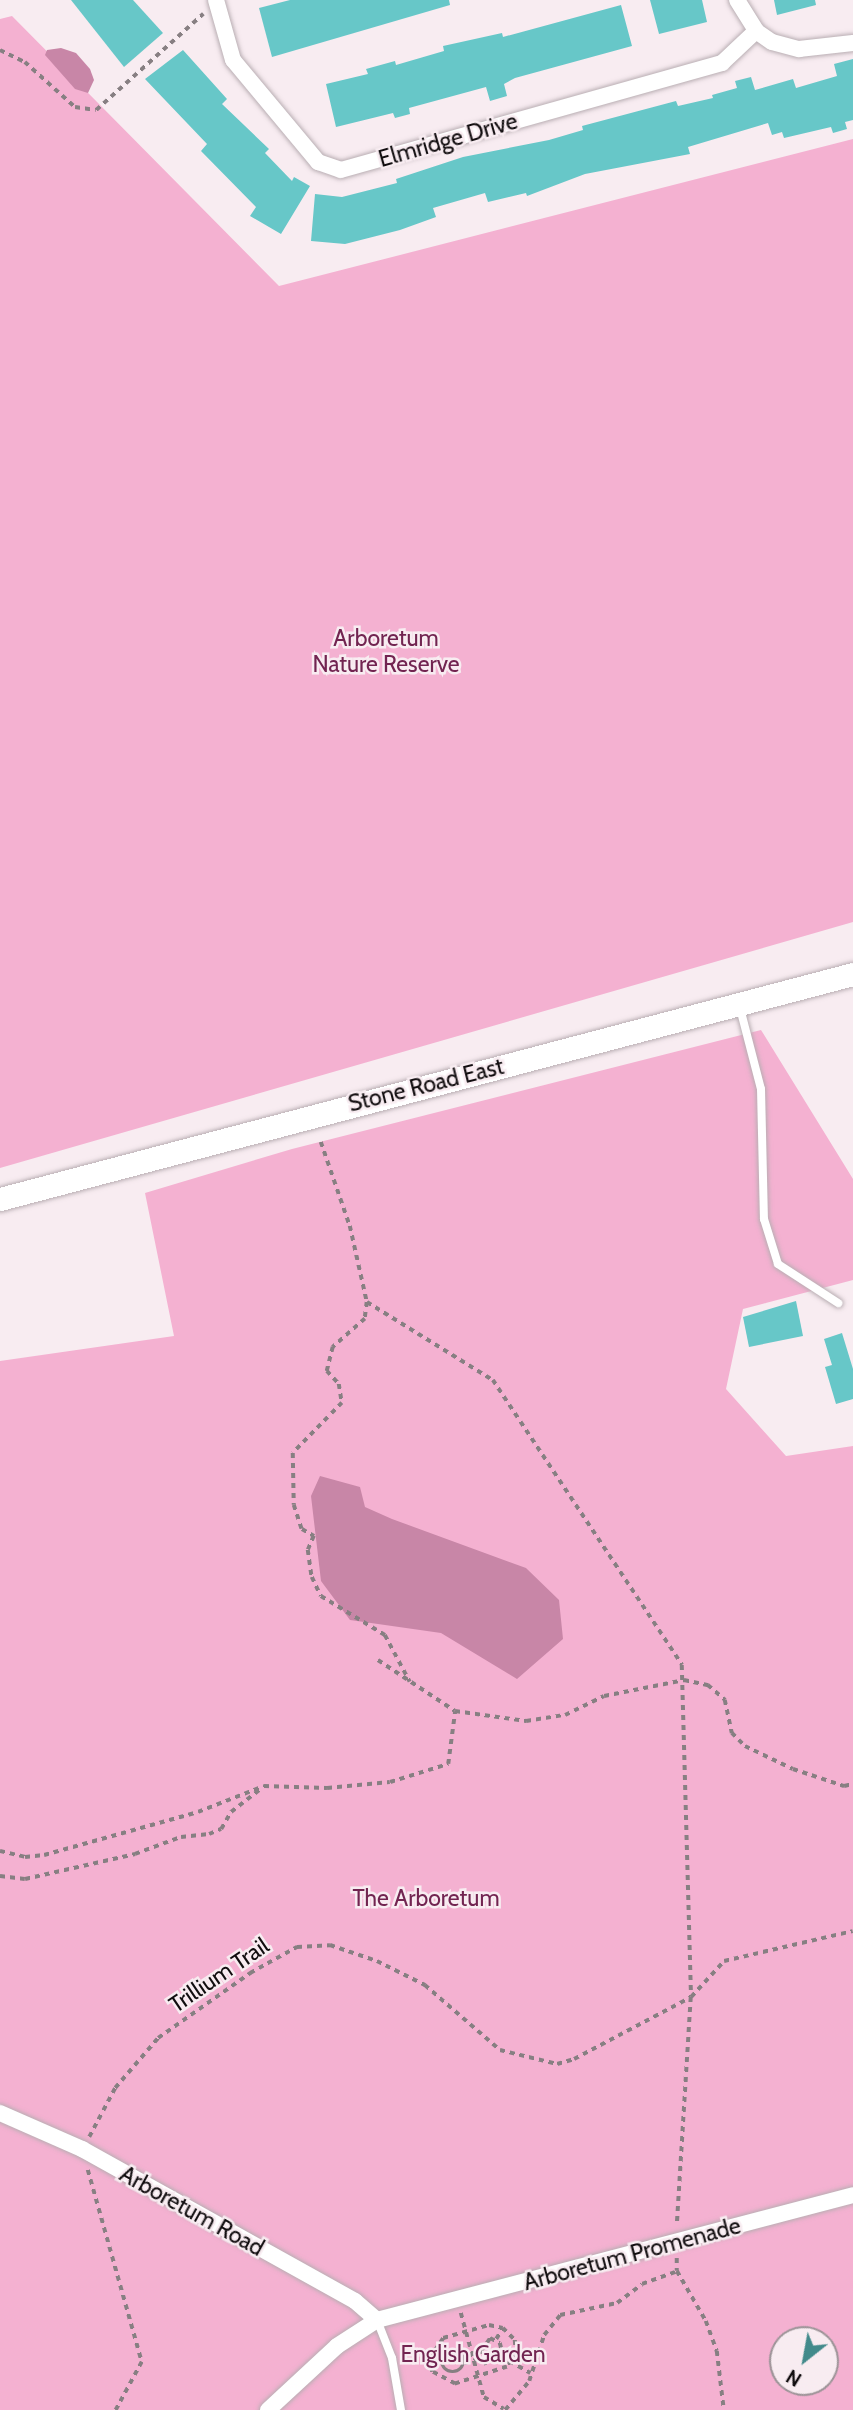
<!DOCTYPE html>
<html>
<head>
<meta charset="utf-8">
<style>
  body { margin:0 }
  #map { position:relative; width:853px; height:2410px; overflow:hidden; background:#f8ecf1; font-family:Cabin,sans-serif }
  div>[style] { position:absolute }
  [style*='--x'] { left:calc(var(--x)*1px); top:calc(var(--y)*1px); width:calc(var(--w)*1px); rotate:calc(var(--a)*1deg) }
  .green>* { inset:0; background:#f4b1d1 }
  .water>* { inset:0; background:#c886a7 }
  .building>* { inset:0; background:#67c7c8 }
  .path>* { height:3.5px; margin-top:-1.75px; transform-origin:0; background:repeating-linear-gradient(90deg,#877f82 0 5px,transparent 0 10px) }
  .path>.ring { margin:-1.75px; padding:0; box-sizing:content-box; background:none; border:3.5px solid #877f82; border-radius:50% }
  .roads { filter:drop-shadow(0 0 2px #b9aeb3) drop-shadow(0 0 2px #b9aeb3) }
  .service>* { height:8px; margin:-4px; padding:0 4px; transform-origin:4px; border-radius:4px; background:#fff }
  .minor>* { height:16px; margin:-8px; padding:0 8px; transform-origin:8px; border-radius:8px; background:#fff }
  .secondary>* { height:23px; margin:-11.5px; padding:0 11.5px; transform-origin:11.5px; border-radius:11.5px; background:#fff }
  span { translate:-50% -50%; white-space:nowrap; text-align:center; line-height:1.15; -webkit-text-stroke:5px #f8ecf1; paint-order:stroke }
  .street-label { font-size:23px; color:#110d0f }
  .park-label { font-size:23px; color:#722451 }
  .north { position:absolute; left:769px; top:2326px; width:70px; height:70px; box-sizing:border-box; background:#f8ecf1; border:2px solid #9c9397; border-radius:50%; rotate:211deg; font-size:19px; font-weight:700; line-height:28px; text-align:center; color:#110d0f }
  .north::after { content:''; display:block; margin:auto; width:24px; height:32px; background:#428a8b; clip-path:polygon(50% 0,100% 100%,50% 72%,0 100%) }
</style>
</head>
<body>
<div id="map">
  <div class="green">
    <div style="clip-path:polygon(12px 16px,279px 286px,853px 139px,853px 922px,0 1168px,0 19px)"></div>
    <div style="clip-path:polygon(evenodd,761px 1030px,853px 1179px,853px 1280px,743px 1309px,726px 1389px,786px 1456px,853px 1446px,853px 2410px,0 2410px,0 1361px,174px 1336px,145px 1193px,292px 1149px,761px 1030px,783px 2340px,825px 2340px,825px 2382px,783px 2382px,783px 2340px)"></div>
  </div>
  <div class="water">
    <div style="clip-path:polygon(61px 48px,76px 53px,90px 69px,94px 80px,88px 93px,75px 89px,45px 55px,47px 50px)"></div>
    <div style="clip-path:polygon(320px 1476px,360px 1487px,365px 1507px,392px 1519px,526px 1568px,559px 1600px,563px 1639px,517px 1679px,441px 1633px,350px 1620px,321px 1581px,311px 1496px)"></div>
  </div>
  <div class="building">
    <div style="clip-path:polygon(71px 0,133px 0,163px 33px,124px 67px)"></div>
    <div style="clip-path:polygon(290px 0,449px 0,450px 5px,272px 57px,259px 8px)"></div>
    <div style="clip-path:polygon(650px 0,702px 0,707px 22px,659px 34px)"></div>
    <div style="clip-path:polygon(774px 0,815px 0,816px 5px,777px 15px)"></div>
    <div style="clip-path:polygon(621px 5px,632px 46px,515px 78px,504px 84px,507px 96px,490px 101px,486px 87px,409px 108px,410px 114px,395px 118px,393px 113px,336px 127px,326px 84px,368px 74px,366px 69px,395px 61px,396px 65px,444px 51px,443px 46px,502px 33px,503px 37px)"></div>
    <div style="clip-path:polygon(183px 50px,227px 99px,222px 104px,269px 149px,265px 153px,292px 181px,294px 177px,310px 186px,281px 234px,250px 216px,256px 207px,201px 151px,207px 144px,145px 79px)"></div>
    <div style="clip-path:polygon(853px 59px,853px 120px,845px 122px,847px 129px,833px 133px,831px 127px,784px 138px,782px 132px,772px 135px,768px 123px,688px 147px,690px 154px,585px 174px,527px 196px,526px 193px,488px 202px,485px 193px,433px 208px,436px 217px,400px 230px,345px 244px,311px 241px,315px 194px,342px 197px,397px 183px,396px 179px,463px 157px,549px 140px,583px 130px,582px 126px,676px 101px,678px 106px,713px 98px,712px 95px,737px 88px,735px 81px,751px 77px,755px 90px,793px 79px,796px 88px,837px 76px,834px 64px)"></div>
    <div style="clip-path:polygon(796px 1301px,803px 1336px,749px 1347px,743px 1317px)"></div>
    <div style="clip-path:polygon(842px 1333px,853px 1369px,853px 1399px,836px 1404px,825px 1367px,832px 1365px,824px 1339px)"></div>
  </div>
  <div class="path">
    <div style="--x:0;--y:50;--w:28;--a:26"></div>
    <div style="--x:25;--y:62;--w:67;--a:42"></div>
    <div style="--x:75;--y:107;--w:21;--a:8"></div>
    <div style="--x:96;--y:110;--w:144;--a:-41.9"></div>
    <div style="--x:321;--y:1142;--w:89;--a:71"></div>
    <div style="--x:350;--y:1226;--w:78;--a:77.4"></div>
    <div style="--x:367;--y:1302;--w:148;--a:31.8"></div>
    <div style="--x:493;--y:1380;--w:342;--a:56.4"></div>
    <div style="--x:682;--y:1665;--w:332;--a:88.4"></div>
    <div style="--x:691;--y:1997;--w:229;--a:93.5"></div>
    <div style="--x:367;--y:1302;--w:17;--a:97"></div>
    <div style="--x:365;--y:1319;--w:43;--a:138.8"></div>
    <div style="--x:333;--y:1347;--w:25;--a:104"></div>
    <div style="--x:327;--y:1371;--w:18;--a:47"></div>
    <div style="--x:339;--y:1384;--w:19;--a:81"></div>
    <div style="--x:342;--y:1403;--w:70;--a:134.4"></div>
    <div style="--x:293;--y:1453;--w:52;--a:88.9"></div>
    <div style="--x:294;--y:1505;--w:25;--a:72"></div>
    <div style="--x:302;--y:1529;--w:14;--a:30"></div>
    <div style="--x:314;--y:1536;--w:15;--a:113"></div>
    <div style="--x:308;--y:1550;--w:27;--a:82"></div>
    <div style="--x:312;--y:1577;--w:21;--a:65"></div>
    <div style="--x:321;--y:1596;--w:75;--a:31.4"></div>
    <div style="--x:385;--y:1635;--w:53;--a:62"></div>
    <div style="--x:378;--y:1660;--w:92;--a:33.5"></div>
    <div style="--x:455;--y:1711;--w:72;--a:8"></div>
    <div style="--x:526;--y:1721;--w:39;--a:-9"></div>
    <div style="--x:565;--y:1715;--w:43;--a:-26"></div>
    <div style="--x:604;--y:1696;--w:82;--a:-11.3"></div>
    <div style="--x:684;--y:1680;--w:25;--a:12"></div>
    <div style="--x:708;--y:1685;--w:23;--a:41"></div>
    <div style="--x:725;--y:1700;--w:34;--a:78"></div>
    <div style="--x:732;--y:1733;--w:18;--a:45"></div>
    <div style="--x:745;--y:1746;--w:53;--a:25.6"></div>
    <div style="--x:793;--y:1769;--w:54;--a:18.4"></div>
    <div style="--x:844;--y:1786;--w:9;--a:-13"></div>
    <div style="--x:0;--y:1851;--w:26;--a:13"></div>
    <div style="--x:25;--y:1857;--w:19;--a:-6"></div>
    <div style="--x:44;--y:1855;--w:160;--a:-15.6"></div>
    <div style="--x:198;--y:1812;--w:71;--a:-21.5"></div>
    <div style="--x:264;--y:1786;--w:63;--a:1.8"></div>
    <div style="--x:327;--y:1788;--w:63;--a:-5.4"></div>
    <div style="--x:390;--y:1782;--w:61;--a:-17.2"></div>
    <div style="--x:448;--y:1764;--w:53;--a:-82.5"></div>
    <div style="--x:0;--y:1876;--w:25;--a:7"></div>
    <div style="--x:25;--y:1879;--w:113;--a:-12.8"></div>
    <div style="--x:135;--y:1854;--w:49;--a:-20.3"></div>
    <div style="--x:181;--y:1837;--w:28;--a:-6"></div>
    <div style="--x:209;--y:1834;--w:13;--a:-23"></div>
    <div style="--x:221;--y:1829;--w:20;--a:-60"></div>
    <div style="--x:231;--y:1812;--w:37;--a:-38"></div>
    <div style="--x:89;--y:2137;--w:55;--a:-62"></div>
    <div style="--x:115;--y:2088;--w:66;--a:-49.3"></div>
    <div style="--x:158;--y:2038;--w:113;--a:-35.2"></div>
    <div style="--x:250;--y:1973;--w:54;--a:-29"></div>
    <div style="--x:297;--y:1947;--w:33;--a:-3"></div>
    <div style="--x:330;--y:1945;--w:50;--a:18.8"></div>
    <div style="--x:377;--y:1961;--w:54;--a:26.6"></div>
    <div style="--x:425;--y:1985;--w:99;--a:40.9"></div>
    <div style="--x:500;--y:2050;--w:59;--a:13.8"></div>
    <div style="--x:557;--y:2064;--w:18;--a:-16"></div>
    <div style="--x:574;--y:2059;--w:132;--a:-27.9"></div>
    <div style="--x:691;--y:1997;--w:49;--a:-47.5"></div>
    <div style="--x:724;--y:1961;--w:132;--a:-13.1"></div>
    <div style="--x:88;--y:2170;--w:199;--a:74.3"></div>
    <div style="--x:142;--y:2362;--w:55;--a:118.4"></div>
    <div style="--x:677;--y:2258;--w:13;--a:90"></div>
    <div style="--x:677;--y:2271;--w:58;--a:59.9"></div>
    <div style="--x:706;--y:2321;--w:32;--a:70"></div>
    <div style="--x:717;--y:2351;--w:59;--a:83.2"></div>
    <div style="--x:461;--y:2313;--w:87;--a:74.7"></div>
    <div style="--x:484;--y:2397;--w:23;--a:31"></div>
    <div style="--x:489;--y:2325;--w:14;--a:12"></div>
    <div style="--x:503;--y:2328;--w:17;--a:45"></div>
    <div style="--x:515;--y:2340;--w:12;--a:85"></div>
    <div style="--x:516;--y:2352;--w:17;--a:121"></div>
    <div style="--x:507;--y:2367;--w:55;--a:161.9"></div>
    <div style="--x:455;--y:2384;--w:26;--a:-152"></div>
    <div style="--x:432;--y:2372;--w:13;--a:-103"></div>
    <div style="--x:429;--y:2359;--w:25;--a:-56"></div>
    <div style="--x:443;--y:2338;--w:48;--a:-15.8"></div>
    <div style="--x:490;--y:2338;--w:11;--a:27"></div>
    <div style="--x:500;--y:2343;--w:8;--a:76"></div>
    <div style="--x:502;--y:2351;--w:11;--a:124"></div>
    <div style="--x:496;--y:2360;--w:13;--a:162"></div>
    <div style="--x:484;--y:2364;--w:13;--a:-103"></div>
    <div style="--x:481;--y:2351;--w:16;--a:-55"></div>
    <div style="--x:496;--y:2339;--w:13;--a:-58"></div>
    <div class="ring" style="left:442px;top:2350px;width:18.5px;height:18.5px"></div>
    <div style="--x:501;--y:2356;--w:34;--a:30"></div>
    <div style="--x:464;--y:2363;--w:20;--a:-15"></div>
    <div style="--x:505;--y:2410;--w:38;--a:-50"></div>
    <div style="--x:529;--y:2381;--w:48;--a:-71.9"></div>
    <div style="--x:544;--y:2335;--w:26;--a:-51"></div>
    <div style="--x:560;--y:2315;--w:58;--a:-11.9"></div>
    <div style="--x:617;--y:2303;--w:31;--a:-37"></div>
    <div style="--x:642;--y:2284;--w:37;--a:-20"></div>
  </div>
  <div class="roads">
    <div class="service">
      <div style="--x:740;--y:1008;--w:84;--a:75.5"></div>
      <div style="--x:761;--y:1089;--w:130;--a:88.7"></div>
      <div style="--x:764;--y:1219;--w:47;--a:72.7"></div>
      <div style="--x:778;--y:1264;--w:72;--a:33"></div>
      <div style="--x:377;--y:2320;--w:41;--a:68.5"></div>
      <div style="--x:392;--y:2358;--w:53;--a:80.2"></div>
    </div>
    <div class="minor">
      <div style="--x:216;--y:0;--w:62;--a:74.2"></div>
      <div style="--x:233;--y:60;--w:133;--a:50.2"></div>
      <div style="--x:318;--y:162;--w:24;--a:19"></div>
      <div style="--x:341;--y:170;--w:396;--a:-15.7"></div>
      <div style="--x:722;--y:63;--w:47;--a:-43.3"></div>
      <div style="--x:737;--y:0;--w:36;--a:58"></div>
      <div style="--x:756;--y:31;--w:19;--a:35"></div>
      <div style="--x:772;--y:42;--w:28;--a:15"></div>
      <div style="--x:799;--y:49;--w:54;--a:-6.3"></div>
      <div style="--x:0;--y:2113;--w:90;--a:23.7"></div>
      <div style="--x:82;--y:2149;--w:312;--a:29.1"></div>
      <div style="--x:355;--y:2301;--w:29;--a:41"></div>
      <div style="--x:268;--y:2410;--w:94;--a:-42.8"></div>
      <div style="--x:337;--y:2346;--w:48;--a:-33"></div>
      <div style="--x:377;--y:2320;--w:492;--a:-14.7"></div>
    </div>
    <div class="secondary">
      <div style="--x:0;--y:1199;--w:882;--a:-14.78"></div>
    </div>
  </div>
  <div class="street-label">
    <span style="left:448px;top:140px;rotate:-16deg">Elmridge Drive</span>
    <span style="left:426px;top:1085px;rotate:-14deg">Stone Road East</span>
    <span style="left:219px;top:1975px;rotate:-34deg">Trillium Trail</span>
    <span style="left:192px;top:2211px;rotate:29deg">Arboretum Road</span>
    <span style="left:632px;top:2254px;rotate:-15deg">Arboretum Promenade</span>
  </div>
  <div class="park-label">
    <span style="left:386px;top:651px">Arboretum<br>Nature Reserve</span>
    <span style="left:426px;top:1898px">The Arboretum</span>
    <span style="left:473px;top:2354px">English Garden</span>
  </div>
  <div class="north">N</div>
</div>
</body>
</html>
